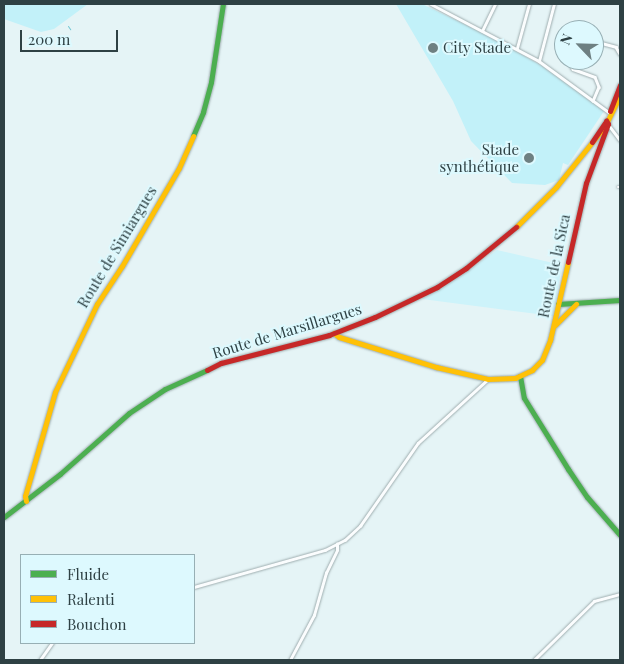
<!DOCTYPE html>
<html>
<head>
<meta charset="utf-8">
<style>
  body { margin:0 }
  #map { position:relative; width:624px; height:664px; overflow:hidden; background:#e5f4f6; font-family:"Playfair Display",serif }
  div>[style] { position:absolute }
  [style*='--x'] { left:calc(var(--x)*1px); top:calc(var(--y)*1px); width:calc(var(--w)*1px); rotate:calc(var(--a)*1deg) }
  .built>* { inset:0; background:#cdf3fa }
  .green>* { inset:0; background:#c2f1f9 }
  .stream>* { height:1px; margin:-0.5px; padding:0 0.5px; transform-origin:0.5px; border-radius:0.5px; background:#72c6d3 }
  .roads { filter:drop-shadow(0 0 1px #9faeb0) drop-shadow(0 0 1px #9faeb0) }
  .street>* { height:2.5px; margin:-1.25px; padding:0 1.25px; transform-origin:1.25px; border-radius:1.25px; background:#fbfdfe }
  .fast>* { height:5px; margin:-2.5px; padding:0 2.5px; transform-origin:2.5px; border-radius:2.5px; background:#4caf50 }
  .slow>* { height:5px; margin:-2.5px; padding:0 2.5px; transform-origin:2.5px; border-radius:2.5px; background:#ffc107 }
  .jam>* { height:5px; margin:-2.5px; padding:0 2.5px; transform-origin:2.5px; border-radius:2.5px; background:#c62828 }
  .dots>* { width:14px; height:14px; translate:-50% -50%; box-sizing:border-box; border:2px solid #ddf9fe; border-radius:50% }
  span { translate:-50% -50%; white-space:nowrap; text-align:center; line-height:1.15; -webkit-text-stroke:4px #ddf9fe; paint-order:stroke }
  .poi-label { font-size:15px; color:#2e4144 }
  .left { translate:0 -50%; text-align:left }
  .right { translate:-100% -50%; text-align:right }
  .street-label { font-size:15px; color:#2e4144 }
  .frame { position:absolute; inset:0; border:5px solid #2e4144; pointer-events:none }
  .legend { position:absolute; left:20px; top:554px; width:175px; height:90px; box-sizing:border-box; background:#ddf9fe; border:1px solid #97afb4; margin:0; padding:6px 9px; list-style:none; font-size:15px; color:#2e4144 }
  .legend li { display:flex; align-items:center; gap:10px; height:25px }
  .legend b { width:25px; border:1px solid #97afb4 }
  .north { position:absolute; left:554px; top:20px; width:50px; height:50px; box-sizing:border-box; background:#ddf9fe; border:1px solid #97afb4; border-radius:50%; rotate:294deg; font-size:14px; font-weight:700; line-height:20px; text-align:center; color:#2e4144 }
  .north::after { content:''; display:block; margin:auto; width:18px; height:22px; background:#6e8082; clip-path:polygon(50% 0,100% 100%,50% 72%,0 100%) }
  .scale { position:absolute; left:20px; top:30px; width:98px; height:22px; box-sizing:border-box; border:2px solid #2e4144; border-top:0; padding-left:6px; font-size:15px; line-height:18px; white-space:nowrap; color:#2e4144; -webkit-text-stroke:4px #ddf9fe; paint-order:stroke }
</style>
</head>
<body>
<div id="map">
  <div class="built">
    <div style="clip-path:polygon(497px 250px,562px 265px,553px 316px,422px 299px,458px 278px)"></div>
  </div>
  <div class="green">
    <div style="clip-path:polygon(4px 4px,88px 4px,54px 29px,41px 32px,4px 19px)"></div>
    <div style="clip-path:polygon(396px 4px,422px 4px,489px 36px,542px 66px,604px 111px,568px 165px,563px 163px,559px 180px,545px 185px,512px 183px,471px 141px,453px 101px)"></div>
  </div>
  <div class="stream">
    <div style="--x:68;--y:26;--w:4;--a:56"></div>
  </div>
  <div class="roads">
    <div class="street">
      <div style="--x:431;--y:4;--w:122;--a:27.8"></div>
      <div style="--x:539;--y:61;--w:88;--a:36.2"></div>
      <div style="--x:482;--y:31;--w:30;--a:-64"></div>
      <div style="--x:594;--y:41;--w:23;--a:15"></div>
      <div style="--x:616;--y:47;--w:8;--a:60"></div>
      <div style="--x:517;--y:48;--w:46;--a:-74.7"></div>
      <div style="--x:568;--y:60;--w:10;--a:61"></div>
      <div style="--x:573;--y:69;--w:23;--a:20"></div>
      <div style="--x:595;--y:77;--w:11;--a:68"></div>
      <div style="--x:599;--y:87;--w:15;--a:113"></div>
      <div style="--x:539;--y:61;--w:59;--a:-75.3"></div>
      <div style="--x:608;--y:124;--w:20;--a:53"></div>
      <div style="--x:618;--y:187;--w:2;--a:0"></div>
      <div style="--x:194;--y:587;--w:136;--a:-15.8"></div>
      <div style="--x:325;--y:550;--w:22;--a:-27"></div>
      <div style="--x:345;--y:540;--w:21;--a:-43"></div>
      <div style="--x:360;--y:526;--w:101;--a:-55.1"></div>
      <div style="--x:418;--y:443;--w:95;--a:-42.4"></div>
      <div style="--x:40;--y:660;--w:21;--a:-55"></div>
      <div style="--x:290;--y:660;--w:51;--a:-61.9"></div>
      <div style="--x:314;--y:615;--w:44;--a:-74.1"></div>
      <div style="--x:326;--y:573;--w:25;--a:-64"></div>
      <div style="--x:337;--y:550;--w:6;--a:-90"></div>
      <div style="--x:534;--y:660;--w:84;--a:-44.5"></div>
      <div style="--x:594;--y:601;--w:27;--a:-15"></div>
    </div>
    <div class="fast">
      <div style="--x:193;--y:136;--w:26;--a:-67"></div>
      <div style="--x:203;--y:112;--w:31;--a:-75"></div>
      <div style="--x:211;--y:82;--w:79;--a:-81.3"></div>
      <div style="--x:558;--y:304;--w:62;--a:-3.7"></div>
      <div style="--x:520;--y:376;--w:22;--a:80"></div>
      <div style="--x:524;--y:398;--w:84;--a:58.2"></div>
      <div style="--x:568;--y:469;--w:34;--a:56"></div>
      <div style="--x:587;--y:497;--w:50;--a:49"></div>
      <div style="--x:4;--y:517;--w:71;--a:-37.5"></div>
      <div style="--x:60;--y:474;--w:92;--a:-41.5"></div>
      <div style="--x:129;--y:413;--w:43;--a:-33.7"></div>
      <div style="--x:165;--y:389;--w:46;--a:-24.3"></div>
    </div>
    <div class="slow">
      <div style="--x:516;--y:227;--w:57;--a:-45"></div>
      <div style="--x:556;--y:187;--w:78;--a:-51.2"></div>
      <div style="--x:605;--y:126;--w:34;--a:-64"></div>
      <div style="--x:555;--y:325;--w:30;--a:-45"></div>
      <div style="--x:334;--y:333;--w:6;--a:39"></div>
      <div style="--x:339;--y:337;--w:102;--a:17.2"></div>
      <div style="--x:436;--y:367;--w:53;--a:13"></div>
      <div style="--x:488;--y:379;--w:27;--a:-2"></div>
      <div style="--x:515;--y:378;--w:19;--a:-25"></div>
      <div style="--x:532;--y:370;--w:14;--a:-45"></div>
      <div style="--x:542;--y:360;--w:22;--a:-68"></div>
      <div style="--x:550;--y:340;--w:80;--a:-77"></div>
      <div style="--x:26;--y:501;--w:5;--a:-101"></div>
      <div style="--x:25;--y:496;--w:108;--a:-73.9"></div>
      <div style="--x:55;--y:392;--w:98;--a:-64.5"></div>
      <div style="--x:97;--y:304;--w:45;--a:-56.7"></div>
      <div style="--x:122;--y:266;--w:113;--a:-59.8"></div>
      <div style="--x:179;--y:168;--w:35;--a:-66"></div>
    </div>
    <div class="jam">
      <div style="--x:610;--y:111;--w:28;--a:-69"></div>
      <div style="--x:592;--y:142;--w:23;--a:-56"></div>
      <div style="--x:568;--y:262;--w:81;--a:-77.2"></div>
      <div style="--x:586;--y:183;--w:63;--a:-69.6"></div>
      <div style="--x:608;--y:124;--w:4;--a:-117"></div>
      <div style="--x:207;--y:370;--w:16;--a:-27"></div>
      <div style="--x:221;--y:363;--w:112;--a:-14.5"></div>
      <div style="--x:329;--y:335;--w:49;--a:-21.4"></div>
      <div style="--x:375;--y:317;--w:69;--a:-25.8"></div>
      <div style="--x:437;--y:287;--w:35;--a:-33"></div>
      <div style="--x:466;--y:268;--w:65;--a:-39.4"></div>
    </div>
  </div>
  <div class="dots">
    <div style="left:433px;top:48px;background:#6e8082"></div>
    <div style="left:529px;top:158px;background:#6e8082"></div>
  </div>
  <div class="poi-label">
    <span class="left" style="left:443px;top:48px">City Stade</span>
    <span class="right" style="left:519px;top:158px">Stade<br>synthétique</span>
  </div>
  <div class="street-label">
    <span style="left:117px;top:247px;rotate:-59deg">Route de Simiargues</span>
    <span style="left:554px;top:266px;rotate:-78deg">Route de la Sica</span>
    <span style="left:287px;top:331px;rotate:-17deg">Route de Marsillargues</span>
  </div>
  <div class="frame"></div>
  <ul class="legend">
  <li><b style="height:6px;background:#4caf50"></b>Fluide</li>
  <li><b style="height:6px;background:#ffc107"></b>Ralenti</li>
  <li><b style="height:6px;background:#c62828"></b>Bouchon</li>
  </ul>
  <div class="north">N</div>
  <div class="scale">200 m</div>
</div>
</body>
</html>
